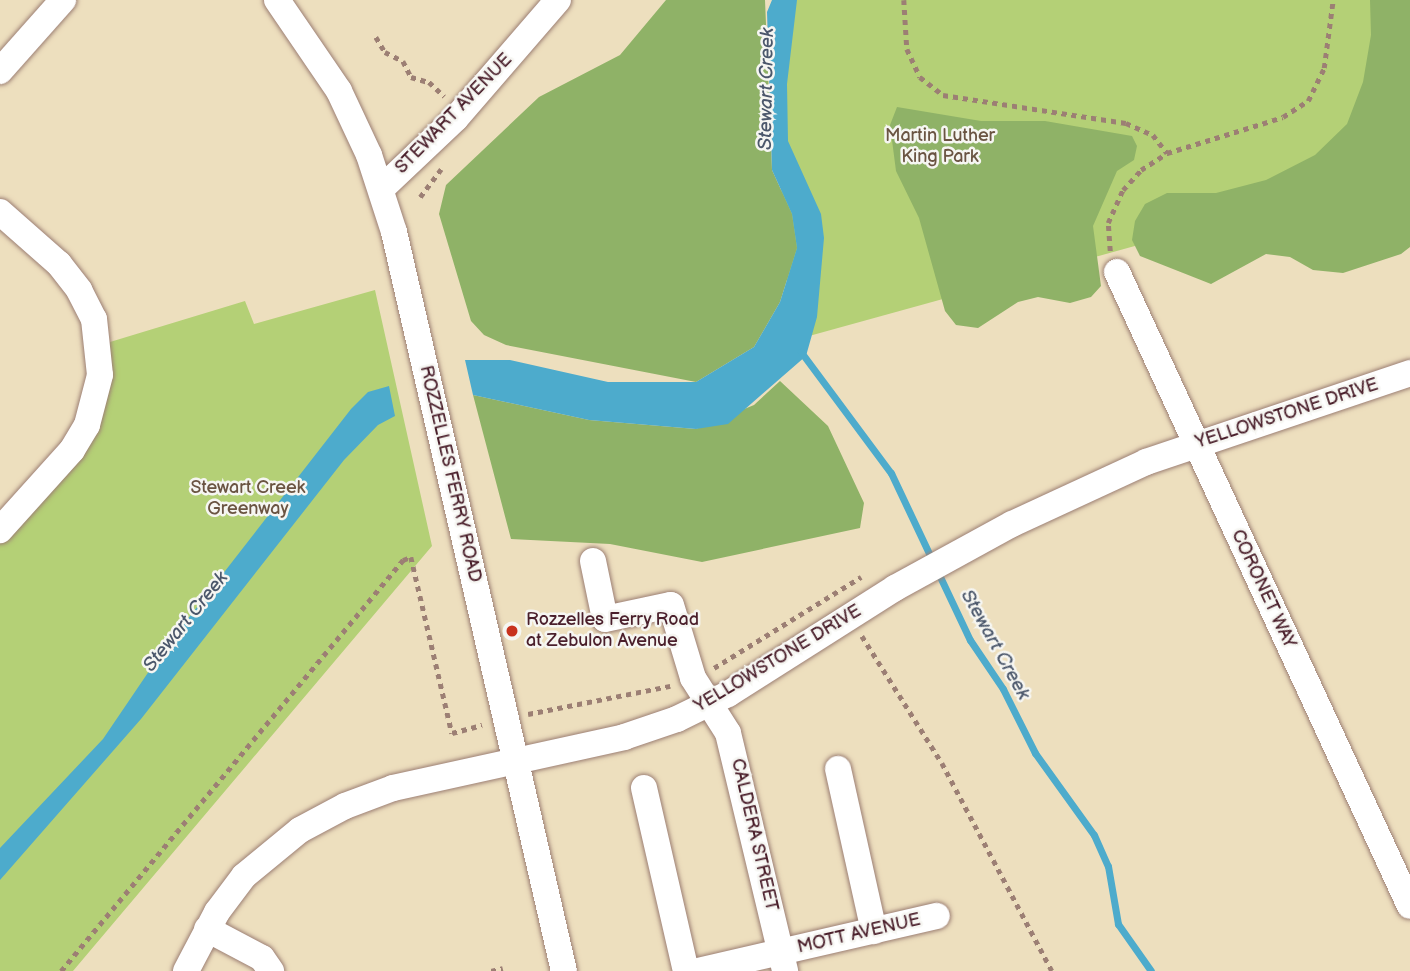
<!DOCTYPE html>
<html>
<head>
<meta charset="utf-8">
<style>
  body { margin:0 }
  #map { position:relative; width:1410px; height:971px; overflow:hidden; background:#eddfbe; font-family:"Balsamiq Sans",sans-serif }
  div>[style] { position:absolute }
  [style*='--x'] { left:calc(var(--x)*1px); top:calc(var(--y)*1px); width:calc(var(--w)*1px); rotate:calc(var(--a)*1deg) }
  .green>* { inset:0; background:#b4d076 }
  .forest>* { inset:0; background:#8fb267 }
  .water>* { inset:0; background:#4dabcc }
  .stream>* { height:7px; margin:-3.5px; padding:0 3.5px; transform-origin:3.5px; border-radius:3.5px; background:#4dabcc }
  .path>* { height:4.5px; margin-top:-2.25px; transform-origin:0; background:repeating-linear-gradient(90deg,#9c7f74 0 5px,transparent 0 10px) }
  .roads { filter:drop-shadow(0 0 2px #9c7f74) drop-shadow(0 0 2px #9c7f74) }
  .minor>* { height:26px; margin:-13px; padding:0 13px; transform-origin:13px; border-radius:13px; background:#fff }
  .dots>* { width:19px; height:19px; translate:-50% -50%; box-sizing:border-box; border:4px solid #f6f6f2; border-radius:50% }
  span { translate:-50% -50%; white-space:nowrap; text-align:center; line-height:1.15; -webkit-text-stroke:5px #f6f6f2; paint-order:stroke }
  .street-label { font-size:18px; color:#4a1f2b }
  .park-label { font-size:18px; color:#6a5442 }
  .poi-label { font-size:18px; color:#4a1f2b }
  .left { translate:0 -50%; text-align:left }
  .water-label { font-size:19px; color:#4b576b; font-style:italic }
</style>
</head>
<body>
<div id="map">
  <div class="green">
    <div style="clip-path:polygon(786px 0,1410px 0,1410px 170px,791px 341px,779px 155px)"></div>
    <div style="clip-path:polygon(375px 290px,432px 546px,73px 971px,0 971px,0 542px,73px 459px,110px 342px,245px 301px,254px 324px)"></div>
  </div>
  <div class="forest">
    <div style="clip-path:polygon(666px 0,765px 0,772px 170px,792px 214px,797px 248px,780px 302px,754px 347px,696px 382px,506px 345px,484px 335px,471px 321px,439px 214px,446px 185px,539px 97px,620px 55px)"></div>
    <div style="clip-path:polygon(1370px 0,1410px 0,1410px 247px,1401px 254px,1343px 273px,1313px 270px,1290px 257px,1266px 254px,1211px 284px,1140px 256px,1132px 240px,1135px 221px,1145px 204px,1167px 193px,1216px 193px,1266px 180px,1315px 155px,1347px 124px,1363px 82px,1371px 35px)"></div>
    <div style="clip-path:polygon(897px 107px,981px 121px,1045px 121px,1132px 136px,1137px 146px,1134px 160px,1117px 171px,1093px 226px,1101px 286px,1091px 297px,1070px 303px,1038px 297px,1018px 302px,978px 328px,956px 325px,945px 311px,919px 218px,896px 171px,890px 125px)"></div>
    <div style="clip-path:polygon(780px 381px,828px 426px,864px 503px,860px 528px,702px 562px,610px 544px,511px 539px,473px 395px,589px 420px,696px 429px,754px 405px)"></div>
  </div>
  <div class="water">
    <div style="clip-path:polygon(772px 0,797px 0,787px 84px,788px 141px,821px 214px,824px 238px,817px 317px,806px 356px,728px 424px,696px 429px,589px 420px,473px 395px,465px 360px,510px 360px,608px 382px,696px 382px,754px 347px,780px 302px,797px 248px,792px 214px,772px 170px,767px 12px)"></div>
    <div style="clip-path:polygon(389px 386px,395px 416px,378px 425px,344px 460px,141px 719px,0 880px,0 848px,103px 739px,162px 652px,351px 409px,368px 392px)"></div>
  </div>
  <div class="stream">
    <div style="--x:801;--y:352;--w:151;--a:53.4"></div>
    <div style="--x:891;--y:473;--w:185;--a:64.7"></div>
    <div style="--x:970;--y:640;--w:59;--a:56"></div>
    <div style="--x:1003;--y:689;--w:72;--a:63.4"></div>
    <div style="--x:1035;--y:753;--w:101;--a:54.3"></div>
    <div style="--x:1094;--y:835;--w:34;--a:66"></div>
    <div style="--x:1108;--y:866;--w:59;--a:80.2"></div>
    <div style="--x:1118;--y:924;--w:57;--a:54.9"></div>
  </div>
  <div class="path">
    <div style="--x:904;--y:0;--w:49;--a:86.5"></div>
    <div style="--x:907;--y:49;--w:31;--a:65"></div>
    <div style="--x:920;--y:77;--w:29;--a:38"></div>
    <div style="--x:943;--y:95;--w:185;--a:8.7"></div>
    <div style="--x:1126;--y:123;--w:30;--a:24"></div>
    <div style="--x:1153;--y:135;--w:23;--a:52"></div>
    <div style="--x:376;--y:37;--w:17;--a:59"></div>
    <div style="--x:385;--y:52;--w:20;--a:27"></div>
    <div style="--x:403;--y:61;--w:18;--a:63"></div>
    <div style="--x:411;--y:77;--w:19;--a:16"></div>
    <div style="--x:429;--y:82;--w:21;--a:43"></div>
    <div style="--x:420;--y:197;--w:35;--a:-53"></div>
    <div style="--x:1110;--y:251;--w:28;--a:-94"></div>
    <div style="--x:1108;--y:223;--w:36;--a:-66"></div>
    <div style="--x:1123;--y:190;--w:27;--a:-48"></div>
    <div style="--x:1141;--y:170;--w:31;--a:-33"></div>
    <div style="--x:1167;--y:153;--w:121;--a:-17.2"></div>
    <div style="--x:1283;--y:117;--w:30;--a:-33"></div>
    <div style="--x:1308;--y:101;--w:37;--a:-64"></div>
    <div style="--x:1324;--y:68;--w:69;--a:-82.5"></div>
    <div style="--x:862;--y:636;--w:150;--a:57.8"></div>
    <div style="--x:942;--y:763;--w:235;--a:62.1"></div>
    <div style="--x:714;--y:668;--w:173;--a:-31.8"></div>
    <div style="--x:528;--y:714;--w:145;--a:-11.2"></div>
    <div style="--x:61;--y:971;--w:535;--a:-50.24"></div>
    <div style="--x:403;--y:560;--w:9;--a:-21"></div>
    <div style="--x:411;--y:557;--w:181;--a:76.9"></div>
    <div style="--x:452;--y:733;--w:31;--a:-15"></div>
    <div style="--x:491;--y:971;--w:12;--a:-14"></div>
  </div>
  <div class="roads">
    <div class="minor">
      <div style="--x:277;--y:0;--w:110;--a:55.7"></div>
      <div style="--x:339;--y:91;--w:71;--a:64.9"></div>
      <div style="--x:369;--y:155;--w:81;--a:72"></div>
      <div style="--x:394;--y:232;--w:758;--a:77.05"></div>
      <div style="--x:0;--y:71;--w:95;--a:-48.4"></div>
      <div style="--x:381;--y:189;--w:103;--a:-43.4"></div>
      <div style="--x:456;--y:118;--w:156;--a:-49.2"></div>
      <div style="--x:0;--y:212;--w:79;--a:41.4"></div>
      <div style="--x:59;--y:264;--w:33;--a:52"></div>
      <div style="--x:79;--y:290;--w:33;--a:63"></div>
      <div style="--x:94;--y:319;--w:56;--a:83.9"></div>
      <div style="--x:100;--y:375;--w:52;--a:104.6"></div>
      <div style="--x:87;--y:425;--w:29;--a:121"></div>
      <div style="--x:72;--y:450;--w:108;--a:132"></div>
      <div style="--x:1117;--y:272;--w:698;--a:65.2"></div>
      <div style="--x:593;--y:561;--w:59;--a:78.3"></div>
      <div style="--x:605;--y:619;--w:67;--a:-12"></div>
      <div style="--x:671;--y:605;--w:76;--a:73.2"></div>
      <div style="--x:693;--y:678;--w:65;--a:57.5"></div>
      <div style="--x:728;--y:733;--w:245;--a:76.5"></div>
      <div style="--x:838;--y:769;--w:166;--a:77.5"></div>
      <div style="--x:644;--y:788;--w:188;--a:77.1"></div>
      <div style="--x:207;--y:929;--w:62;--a:27.8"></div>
      <div style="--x:262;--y:958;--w:16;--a:55"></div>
      <div style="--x:186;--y:971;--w:67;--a:-62.3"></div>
      <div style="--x:217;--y:912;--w:45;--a:-53.1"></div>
      <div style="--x:244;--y:876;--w:72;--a:-39.4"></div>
      <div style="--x:300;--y:830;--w:51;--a:-28.1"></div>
      <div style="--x:345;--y:806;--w:51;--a:-20.6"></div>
      <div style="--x:393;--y:788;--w:237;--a:-12.4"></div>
      <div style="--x:624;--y:737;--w:56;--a:-18.8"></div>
      <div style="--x:677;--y:719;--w:57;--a:-26.1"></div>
      <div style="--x:728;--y:694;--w:198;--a:-32.4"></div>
      <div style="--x:895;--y:588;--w:133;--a:-28.7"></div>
      <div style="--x:1012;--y:524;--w:148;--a:-24.8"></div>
      <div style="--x:1146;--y:462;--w:279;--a:-18.6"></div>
      <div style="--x:698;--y:971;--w:245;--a:-13"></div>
    </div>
  </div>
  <div class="dots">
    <div style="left:512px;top:631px;background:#c8321e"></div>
  </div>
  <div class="street-label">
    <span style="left:454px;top:114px;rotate:-46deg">STEWART AVENUE</span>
    <span style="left:1287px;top:414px;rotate:-18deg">YELLOWSTONE DRIVE</span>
    <span style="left:450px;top:474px;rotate:77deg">ROZZELLES FERRY ROAD</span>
    <span style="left:1263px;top:589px;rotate:65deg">CORONET WAY</span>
    <span style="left:778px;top:659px;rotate:-31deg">YELLOWSTONE DRIVE</span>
    <span style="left:754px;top:835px;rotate:77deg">CALDERA STREET</span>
    <span style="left:859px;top:934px;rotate:-13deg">MOTT AVENUE</span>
  </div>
  <div class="park-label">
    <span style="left:940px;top:147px">Martin Luther<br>King Park</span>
    <span style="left:248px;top:499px">Stewart Creek<br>Greenway</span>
  </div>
  <div class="poi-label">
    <span class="left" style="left:526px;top:631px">Rozzelles Ferry Road<br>at Zebulon Avenue</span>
  </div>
  <div class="water-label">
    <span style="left:767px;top:89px;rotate:-89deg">Stewart Creek</span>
    <span style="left:186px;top:622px;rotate:-51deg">Stewart Creek</span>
    <span style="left:995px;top:645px;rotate:61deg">Stewart Creek</span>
  </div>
</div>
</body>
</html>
